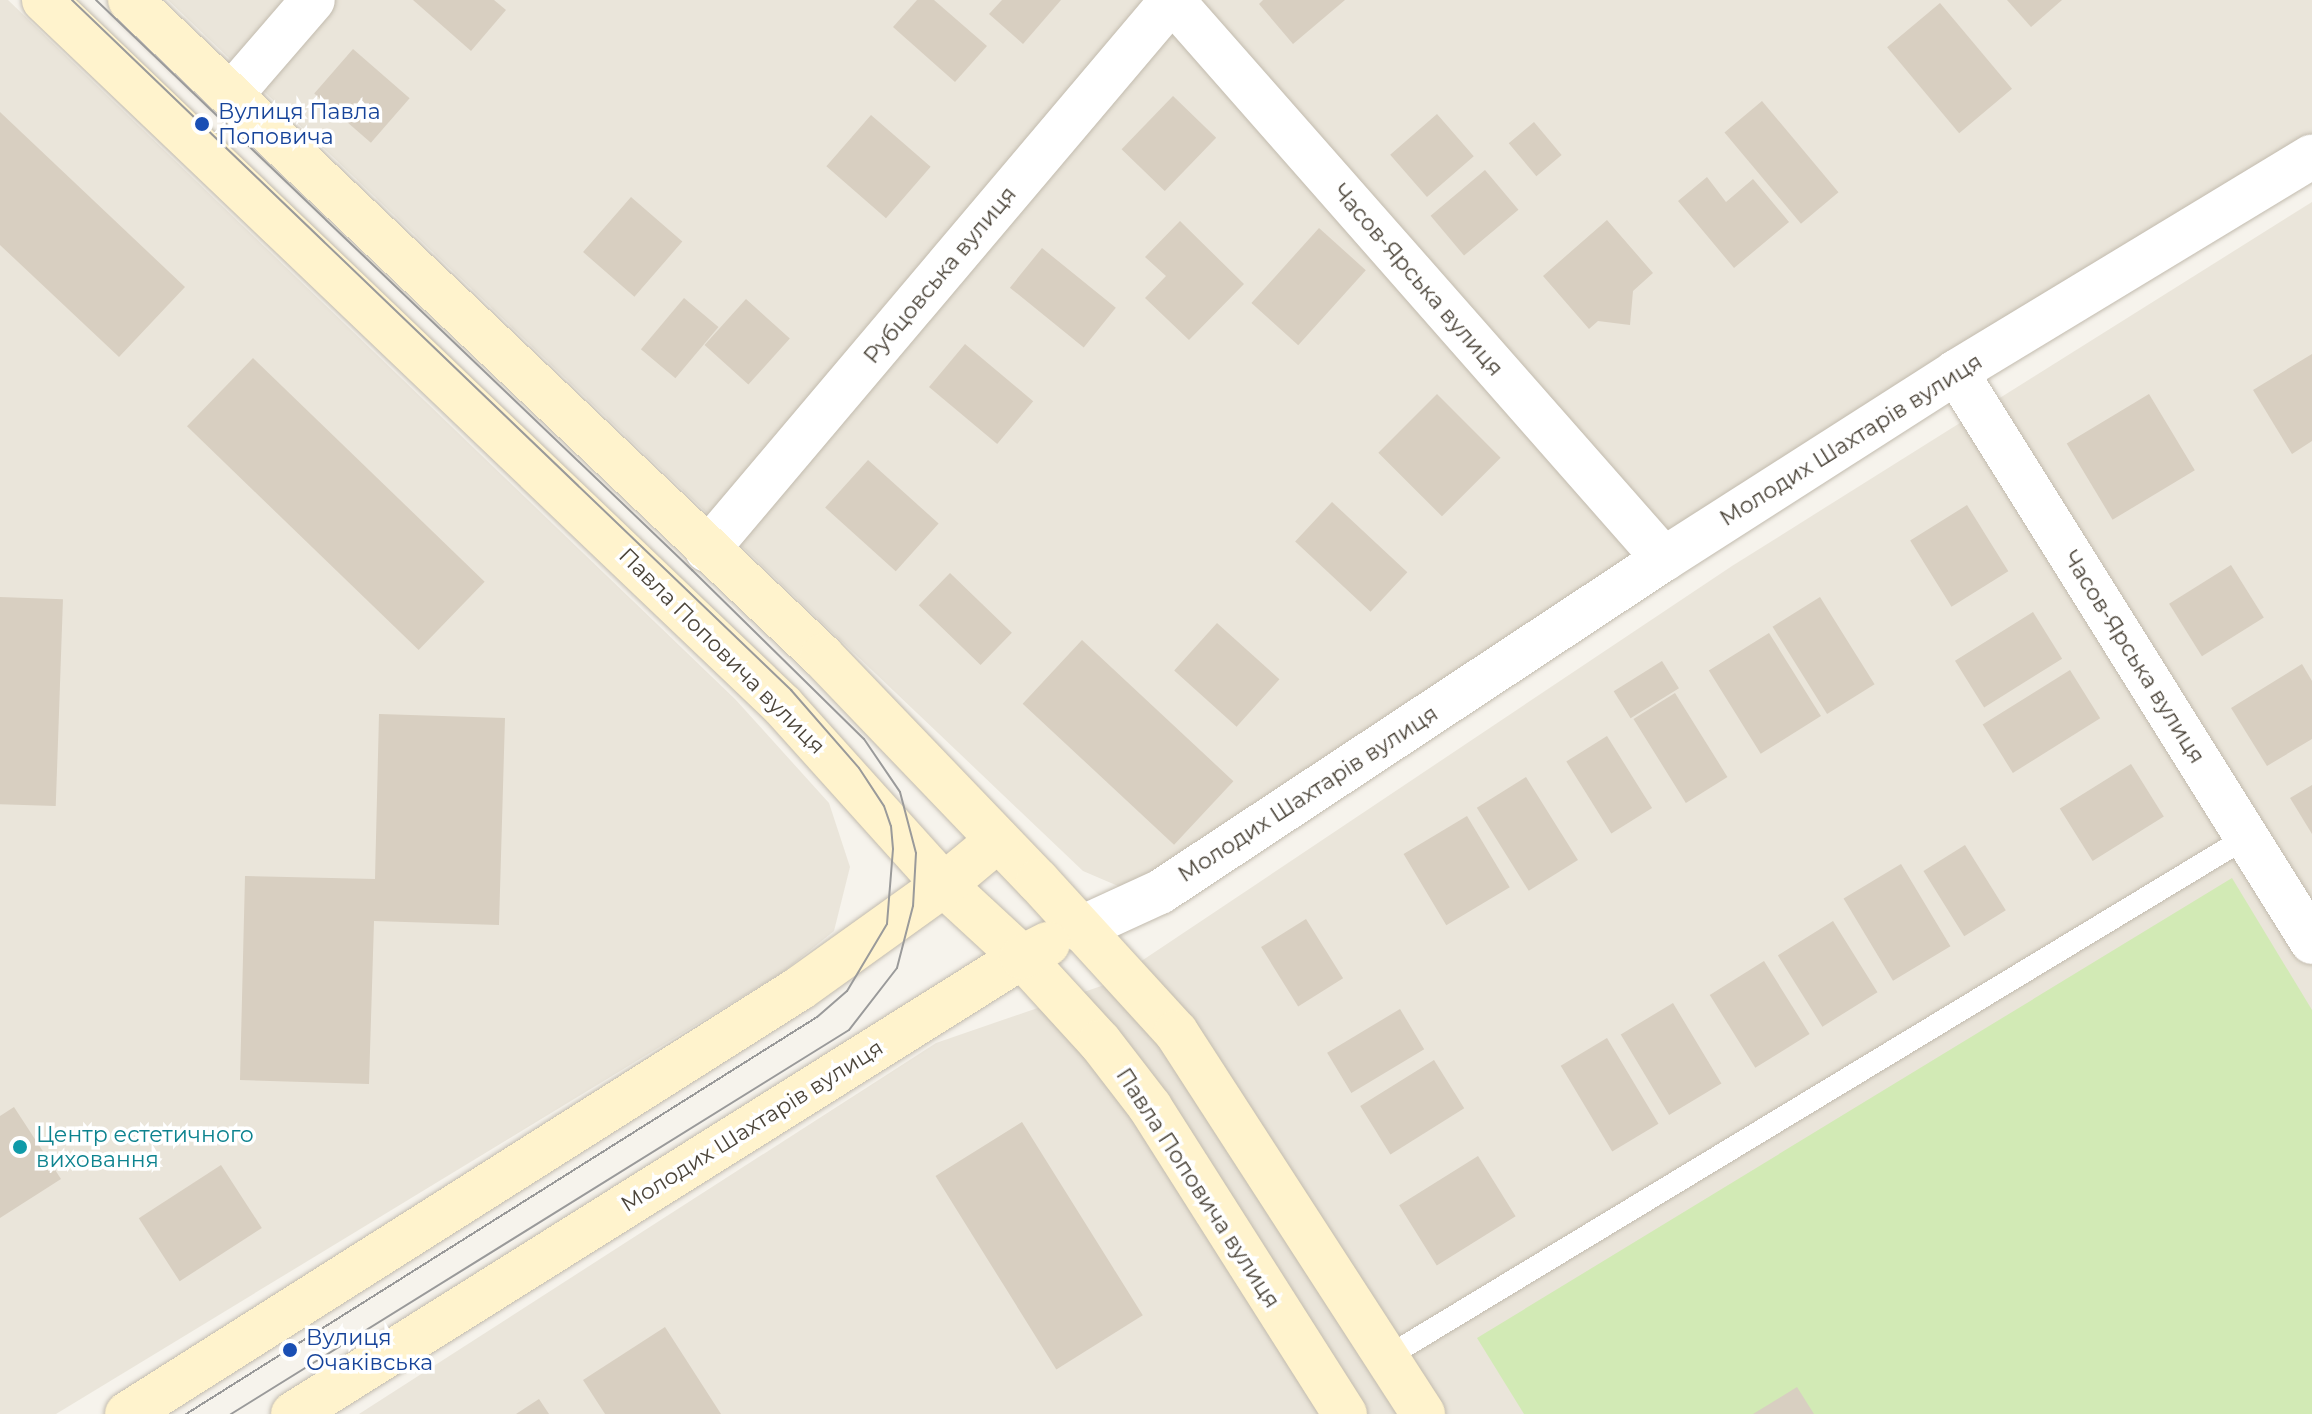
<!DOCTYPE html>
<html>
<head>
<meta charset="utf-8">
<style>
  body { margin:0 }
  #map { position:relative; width:2312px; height:1414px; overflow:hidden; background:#f6f3ec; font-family:Montserrat,sans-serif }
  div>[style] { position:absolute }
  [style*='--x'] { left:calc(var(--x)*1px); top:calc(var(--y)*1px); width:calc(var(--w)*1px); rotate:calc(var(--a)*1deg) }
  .residential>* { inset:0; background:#eae5da }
  .green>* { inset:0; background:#d2eab5 }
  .building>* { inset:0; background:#d8cfc1; transform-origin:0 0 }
  .roads { filter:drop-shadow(0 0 2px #c2bbae) drop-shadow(0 0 2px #c2bbae) }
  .service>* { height:22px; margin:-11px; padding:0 11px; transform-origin:11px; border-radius:11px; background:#fff }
  .minor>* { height:44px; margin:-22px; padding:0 22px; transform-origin:22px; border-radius:22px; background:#fff }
  .secondary>* { height:44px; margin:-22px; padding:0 22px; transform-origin:22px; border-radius:22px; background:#fff3cd }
  .tram>* { height:2px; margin:-1px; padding:0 1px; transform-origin:1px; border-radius:1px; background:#9a9a9a }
  .dots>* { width:22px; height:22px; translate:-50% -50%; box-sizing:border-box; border:4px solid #fff; border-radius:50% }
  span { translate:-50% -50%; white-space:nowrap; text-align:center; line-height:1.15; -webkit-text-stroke:7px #fff; paint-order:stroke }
  .transit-label { font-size:22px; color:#164399 }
  .left { translate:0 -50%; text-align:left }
  .street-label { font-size:22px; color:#4b4439 }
  .culture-label { font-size:22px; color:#0d838f }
</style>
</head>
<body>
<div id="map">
  <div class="residential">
    <div style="clip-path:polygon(0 0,8px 0,735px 699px,829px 803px,850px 867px,834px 931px,783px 972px,56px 1414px,0 1414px)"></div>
    <div style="clip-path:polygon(168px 0,2312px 0,2312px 144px,1125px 889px,1083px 871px)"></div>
    <div style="clip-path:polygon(2312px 202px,2312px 1414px,359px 1414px,936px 1043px,1107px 984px,1732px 566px)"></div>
  </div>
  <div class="green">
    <div style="clip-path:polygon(2232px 878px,2312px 1010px,2312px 1414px,1524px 1414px,1477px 1338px)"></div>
  </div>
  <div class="building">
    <div style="clip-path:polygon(413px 0,494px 0,506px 10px,471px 51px)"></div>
    <div style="clip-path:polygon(917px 0,934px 0,987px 46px,955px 82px,893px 27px)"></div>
    <div style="clip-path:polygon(1002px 0,1061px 0,1023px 44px,989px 14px)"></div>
    <div style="clip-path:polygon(1263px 0,1345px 0,1293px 44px,1259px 4px)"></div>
    <div style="clip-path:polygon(2007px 0,2062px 0,2031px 27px)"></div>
    <div style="left:1940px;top:3px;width:112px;height:69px;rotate:50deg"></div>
    <div style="left:353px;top:49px;width:75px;height:59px;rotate:41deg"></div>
    <div style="left:1173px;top:96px;width:60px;height:74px;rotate:44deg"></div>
    <div style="left:1762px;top:101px;width:119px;height:49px;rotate:50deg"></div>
    <div style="clip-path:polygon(0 112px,185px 287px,119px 357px,0 245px)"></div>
    <div style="left:1437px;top:114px;width:56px;height:62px;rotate:49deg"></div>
    <div style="left:871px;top:115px;width:79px;height:68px;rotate:41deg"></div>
    <div style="left:1534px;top:122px;width:43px;height:33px;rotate:50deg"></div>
    <div style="left:1485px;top:170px;width:52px;height:71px;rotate:50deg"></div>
    <div style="clip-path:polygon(1707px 177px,1726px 202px,1753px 179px,1789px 222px,1734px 268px,1678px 201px)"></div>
    <div style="left:631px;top:197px;width:68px;height:73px;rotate:41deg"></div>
    <div style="clip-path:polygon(1607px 220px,1653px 273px,1633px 291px,1630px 325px,1598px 321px,1589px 329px,1543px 276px)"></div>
    <div style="clip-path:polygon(1180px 221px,1244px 284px,1189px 340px,1145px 298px,1166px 276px,1145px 257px)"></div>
    <div style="left:1319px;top:228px;width:63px;height:101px;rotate:42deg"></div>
    <div style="left:1042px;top:248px;width:95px;height:51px;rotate:39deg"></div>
    <div style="left:684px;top:298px;width:45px;height:67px;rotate:40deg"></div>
    <div style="left:746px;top:299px;width:59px;height:62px;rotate:42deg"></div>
    <div style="left:965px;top:344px;width:89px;height:56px;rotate:40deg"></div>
    <div style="clip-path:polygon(2312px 354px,2312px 441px,2292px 454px,2253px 390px)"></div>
    <div style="left:253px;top:358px;width:322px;height:95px;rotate:44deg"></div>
    <div style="left:1437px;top:394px;width:90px;height:83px;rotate:45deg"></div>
    <div style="left:2149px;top:394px;width:89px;height:96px;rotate:59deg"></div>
    <div style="left:868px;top:460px;width:95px;height:64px;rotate:42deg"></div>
    <div style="left:1332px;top:502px;width:103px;height:54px;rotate:43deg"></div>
    <div style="left:1967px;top:505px;width:78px;height:67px;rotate:58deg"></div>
    <div style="left:2231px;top:565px;width:62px;height:73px;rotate:58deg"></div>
    <div style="left:950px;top:573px;width:86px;height:45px;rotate:44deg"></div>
    <div style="left:0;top:597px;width:63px;height:207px;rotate:2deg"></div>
    <div style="left:1820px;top:597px;width:103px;height:56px;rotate:58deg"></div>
    <div style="left:2033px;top:612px;width:55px;height:92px;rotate:58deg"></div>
    <div style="left:1217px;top:623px;width:84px;height:64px;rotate:42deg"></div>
    <div style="left:1769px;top:633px;width:98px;height:71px;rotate:58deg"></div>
    <div style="left:1082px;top:640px;width:207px;height:87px;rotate:43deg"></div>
    <div style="left:1662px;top:661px;width:32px;height:57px;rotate:58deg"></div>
    <div style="clip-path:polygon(2302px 664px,2312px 681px,2312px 739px,2267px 766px,2231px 708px)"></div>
    <div style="left:2070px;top:670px;width:57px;height:103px;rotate:58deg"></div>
    <div style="left:1675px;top:693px;width:99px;height:49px;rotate:58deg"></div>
    <div style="clip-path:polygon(379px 714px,505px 718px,499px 925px,374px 921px,369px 1084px,240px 1080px,245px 876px,375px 879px)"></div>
    <div style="left:1607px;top:736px;width:85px;height:48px;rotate:58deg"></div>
    <div style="left:2131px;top:764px;width:62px;height:84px;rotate:58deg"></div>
    <div style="left:1526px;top:777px;width:98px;height:58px;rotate:58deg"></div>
    <div style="clip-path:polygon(2312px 785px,2312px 834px,2290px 798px)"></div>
    <div style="left:1467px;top:816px;width:83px;height:74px;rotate:59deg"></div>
    <div style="left:1965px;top:845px;width:77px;height:49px;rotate:58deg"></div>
    <div style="left:1901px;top:864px;width:96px;height:67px;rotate:59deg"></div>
    <div style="left:1306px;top:919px;width:70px;height:53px;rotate:58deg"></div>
    <div style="left:1833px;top:921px;width:84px;height:65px;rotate:58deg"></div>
    <div style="left:1764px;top:961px;width:86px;height:64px;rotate:58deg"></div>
    <div style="left:1673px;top:1003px;width:94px;height:61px;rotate:59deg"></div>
    <div style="left:1400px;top:1009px;width:47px;height:85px;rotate:59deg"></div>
    <div style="left:1607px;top:1038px;width:100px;height:54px;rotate:59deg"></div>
    <div style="left:1434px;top:1060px;width:57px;height:87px;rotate:58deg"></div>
    <div style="clip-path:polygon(14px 1107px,61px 1179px,0 1218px,0 1116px)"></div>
    <div style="left:1022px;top:1122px;width:228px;height:102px;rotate:58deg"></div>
    <div style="left:1478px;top:1156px;width:71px;height:93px;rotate:58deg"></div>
    <div style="left:221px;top:1165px;width:75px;height:98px;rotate:57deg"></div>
    <div style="clip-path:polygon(665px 1327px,721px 1414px,605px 1414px,583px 1380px)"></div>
    <div style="clip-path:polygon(1797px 1387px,1814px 1414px,1753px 1414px)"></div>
    <div style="clip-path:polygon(539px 1399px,549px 1414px,516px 1414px)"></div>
  </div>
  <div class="roads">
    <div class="service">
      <div style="--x:1387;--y:1357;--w:1005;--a:-31.16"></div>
    </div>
    <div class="minor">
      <div style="--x:1172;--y:0;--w:745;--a:48.65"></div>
      <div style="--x:231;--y:95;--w:125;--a:-49.2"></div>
      <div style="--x:1956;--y:372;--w:672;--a:58.01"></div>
      <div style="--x:707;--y:550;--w:720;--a:-49.79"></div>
      <div style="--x:1079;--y:929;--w:89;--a:-24.6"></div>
      <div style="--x:1160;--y:892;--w:604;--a:-33.45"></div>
      <div style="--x:1664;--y:559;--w:347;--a:-32.6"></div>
      <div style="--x:1956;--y:372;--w:416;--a:-31.2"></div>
    </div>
    <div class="secondary">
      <div style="--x:44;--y:0;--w:1022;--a:43.69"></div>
      <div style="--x:783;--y:706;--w:241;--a:48"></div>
      <div style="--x:944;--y:885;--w:106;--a:42.7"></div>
      <div style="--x:1022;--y:957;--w:115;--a:47.5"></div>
      <div style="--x:1100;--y:1042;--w:82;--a:52.4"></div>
      <div style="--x:1150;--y:1107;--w:364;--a:57.6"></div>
      <div style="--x:130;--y:0;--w:954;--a:43.47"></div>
      <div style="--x:822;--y:656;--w:312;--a:46.2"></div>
      <div style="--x:1038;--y:881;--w:205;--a:47.6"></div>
      <div style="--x:1176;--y:1032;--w:455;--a:57.1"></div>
      <div style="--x:127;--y:1414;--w:796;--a:-32.33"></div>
      <div style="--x:800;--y:988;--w:177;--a:-35.6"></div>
      <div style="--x:944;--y:885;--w:70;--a:-39.8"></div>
      <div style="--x:293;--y:1414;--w:860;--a:-32.08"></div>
      <div style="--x:1022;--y:957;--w:29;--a:-27"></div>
    </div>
  </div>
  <div class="tram">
    <div style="--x:72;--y:0;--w:997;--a:43.82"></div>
    <div style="--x:791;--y:690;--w:103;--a:48.9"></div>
    <div style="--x:859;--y:768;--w:45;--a:56.7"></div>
    <div style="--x:884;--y:806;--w:21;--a:71"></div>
    <div style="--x:891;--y:826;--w:23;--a:85"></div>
    <div style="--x:893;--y:849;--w:75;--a:94.6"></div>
    <div style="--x:887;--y:924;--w:78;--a:120.8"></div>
    <div style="--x:847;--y:991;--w:40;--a:139"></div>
    <div style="--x:817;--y:1017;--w:745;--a:147.82"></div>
    <div style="--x:96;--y:0;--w:825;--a:43.72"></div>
    <div style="--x:692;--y:570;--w:241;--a:44.5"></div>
    <div style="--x:864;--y:739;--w:64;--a:55.8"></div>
    <div style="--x:900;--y:792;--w:63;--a:75.3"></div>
    <div style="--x:916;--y:853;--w:53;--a:93.2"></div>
    <div style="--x:913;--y:906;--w:64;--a:104.5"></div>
    <div style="--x:897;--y:968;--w:78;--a:127.7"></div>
    <div style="--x:849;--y:1030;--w:728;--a:148.14"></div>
  </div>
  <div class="dots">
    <div style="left:202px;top:124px;background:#1a4fb4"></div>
    <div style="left:20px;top:1147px;background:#0f9aa8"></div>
    <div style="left:290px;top:1350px;background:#1a4fb4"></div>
  </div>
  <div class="transit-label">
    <span class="left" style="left:218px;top:124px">Вулиця Павла<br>Поповича</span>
    <span class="left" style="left:306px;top:1350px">Вулиця<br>Очаківська</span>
  </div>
  <div class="street-label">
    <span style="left:940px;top:275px;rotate:-50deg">Рубцовська вулиця</span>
    <span style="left:1418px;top:280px;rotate:49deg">Часов-Ярська вулиця</span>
    <span style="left:1851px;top:440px;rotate:-32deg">Молодих Шахтарів вулиця</span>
    <span style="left:722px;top:651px;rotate:45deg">Павла Поповича вулиця</span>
    <span style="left:2134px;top:657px;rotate:58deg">Часов-Ярська вулиця</span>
    <span style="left:1308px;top:794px;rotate:-33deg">Молодих Шахтарів вулиця</span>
    <span style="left:752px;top:1126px;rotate:-32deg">Молодих Шахтарів вулиця</span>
    <span style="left:1198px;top:1188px;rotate:57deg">Павла Поповича вулиця</span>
  </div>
  <div class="culture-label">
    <span class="left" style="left:36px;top:1147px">Центр естетичного<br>виховання</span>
  </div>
</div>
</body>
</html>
